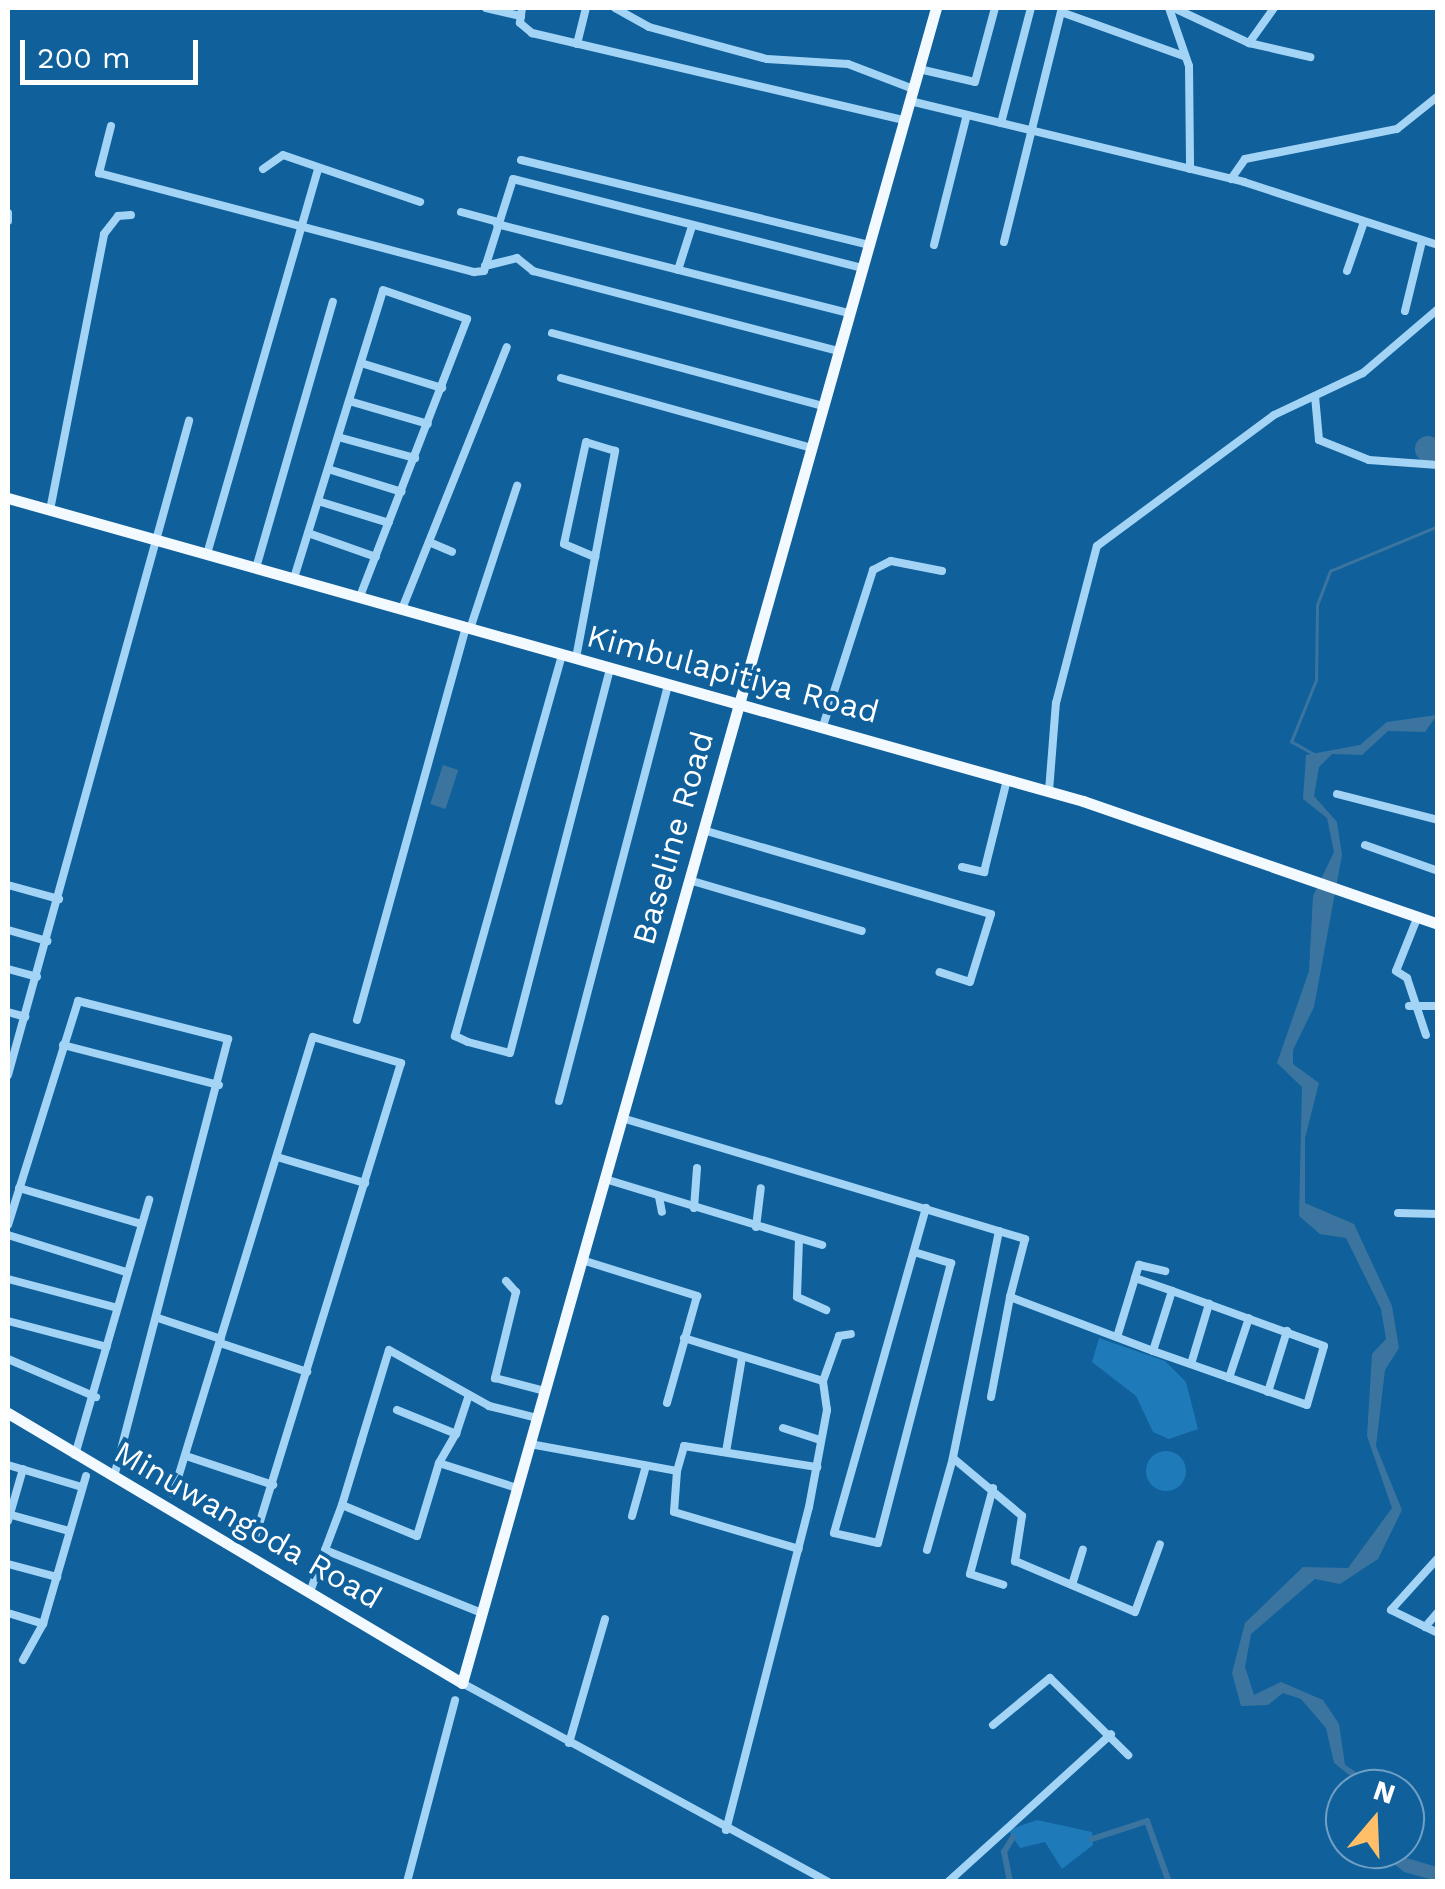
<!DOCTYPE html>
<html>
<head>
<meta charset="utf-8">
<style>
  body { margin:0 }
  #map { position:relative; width:1445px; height:1889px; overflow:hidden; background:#10609c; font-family:"Work Sans",sans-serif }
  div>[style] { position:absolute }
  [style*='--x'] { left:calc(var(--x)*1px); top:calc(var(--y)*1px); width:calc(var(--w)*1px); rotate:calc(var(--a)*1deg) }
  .green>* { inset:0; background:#1e7ab9 }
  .round { border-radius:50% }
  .water>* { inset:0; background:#3b759f; transform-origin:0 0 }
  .stream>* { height:2.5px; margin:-1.25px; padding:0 1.25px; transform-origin:1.25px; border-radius:1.25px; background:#3b759f }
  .canal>* { height:6px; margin:-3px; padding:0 3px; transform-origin:3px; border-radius:3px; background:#3b759f }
  .street>* { height:8px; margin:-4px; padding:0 4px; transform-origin:4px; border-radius:4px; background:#a4d4f5 }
  .primary>* { height:11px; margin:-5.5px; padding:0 5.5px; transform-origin:5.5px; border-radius:5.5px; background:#f2f9ff }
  span { translate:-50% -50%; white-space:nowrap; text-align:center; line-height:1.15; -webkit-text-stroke:8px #10609c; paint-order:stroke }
  .street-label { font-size:32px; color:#fff }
  .frame { position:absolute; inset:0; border:10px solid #fff; pointer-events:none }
  .north { position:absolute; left:1325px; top:1769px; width:100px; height:100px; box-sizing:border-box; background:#10609c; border:2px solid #70a0c4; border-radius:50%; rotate:19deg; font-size:28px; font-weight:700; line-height:40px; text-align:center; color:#fff }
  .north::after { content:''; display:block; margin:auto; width:35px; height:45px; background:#ffbf68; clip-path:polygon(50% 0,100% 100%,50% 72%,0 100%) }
  .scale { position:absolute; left:20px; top:40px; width:178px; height:45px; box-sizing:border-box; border:5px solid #fff; border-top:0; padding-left:12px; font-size:30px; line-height:35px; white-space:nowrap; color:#fff; -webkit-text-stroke:8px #10609c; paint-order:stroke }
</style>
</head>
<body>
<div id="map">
  <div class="green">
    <div style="clip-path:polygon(1099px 1338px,1165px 1361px,1186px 1382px,1198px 1429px,1169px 1439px,1153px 1432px,1136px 1396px,1092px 1362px)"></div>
    <div class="round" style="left:1146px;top:1451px;width:40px;height:40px"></div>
    <div style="clip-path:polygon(1037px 1820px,1092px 1832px,1093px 1845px,1062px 1869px,1045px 1842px,1020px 1848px,1008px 1830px)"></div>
  </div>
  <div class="water">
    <div class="round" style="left:1415px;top:436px;width:26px;height:26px"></div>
    <div style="clip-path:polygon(1437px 715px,1425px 732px,1388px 731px,1362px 755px,1332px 754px,1319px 767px,1314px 796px,1337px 822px,1342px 855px,1314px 1007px,1293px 1050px,1293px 1064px,1319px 1083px,1305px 1138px,1305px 1203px,1354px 1224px,1392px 1306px,1399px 1348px,1385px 1370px,1376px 1446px,1402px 1510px,1378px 1559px,1340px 1584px,1315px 1579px,1251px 1634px,1245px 1667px,1254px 1695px,1281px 1682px,1323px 1700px,1339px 1724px,1345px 1765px,1379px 1787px,1367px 1789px,1334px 1763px,1326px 1728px,1301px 1699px,1283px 1693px,1268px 1705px,1241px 1706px,1232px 1673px,1245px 1623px,1303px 1567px,1348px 1568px,1392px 1508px,1367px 1436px,1372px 1354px,1386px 1339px,1381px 1309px,1346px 1238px,1320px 1234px,1299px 1216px,1302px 1087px,1277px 1063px,1309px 971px,1313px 896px,1334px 852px,1327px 818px,1303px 799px,1306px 755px,1360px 745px,1387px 722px)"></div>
    <div style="left:443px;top:765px;width:16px;height:41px;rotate:18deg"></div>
    <div style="clip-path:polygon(1376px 1849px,1437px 1867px,1437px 1881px,1404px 1872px)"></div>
  </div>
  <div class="stream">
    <div style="--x:1313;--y:754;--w:25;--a:-151"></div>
    <div style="--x:1291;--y:742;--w:67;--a:-68"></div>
    <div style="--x:1316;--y:680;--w:75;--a:-89.2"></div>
    <div style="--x:1317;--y:605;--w:36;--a:-69"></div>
    <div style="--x:1330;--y:571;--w:117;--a:-22.6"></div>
  </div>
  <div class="canal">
    <div style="--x:1092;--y:1839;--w:58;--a:-18.1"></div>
    <div style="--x:1147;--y:1821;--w:65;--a:70.2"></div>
    <div style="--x:1010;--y:1882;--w:31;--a:-101"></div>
    <div style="--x:1004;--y:1852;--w:17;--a:-59"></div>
  </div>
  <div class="street">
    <div style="--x:486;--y:8;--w:36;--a:13"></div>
    <div style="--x:522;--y:8;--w:15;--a:98"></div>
    <div style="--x:520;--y:23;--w:16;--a:40"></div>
    <div style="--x:532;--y:33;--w:382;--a:13.2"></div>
    <div style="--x:615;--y:8;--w:39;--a:29"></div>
    <div style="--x:649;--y:27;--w:122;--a:15.2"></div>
    <div style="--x:767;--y:59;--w:81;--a:3.5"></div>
    <div style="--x:848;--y:64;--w:70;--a:21"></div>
    <div style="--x:1169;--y:8;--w:61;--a:71"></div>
    <div style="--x:1189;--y:66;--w:103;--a:89.4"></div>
    <div style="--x:1174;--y:8;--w:83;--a:25"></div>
    <div style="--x:1249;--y:43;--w:63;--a:12.9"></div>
    <div style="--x:1061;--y:12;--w:131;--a:19.7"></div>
    <div style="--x:1249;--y:43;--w:43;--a:-54.5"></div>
    <div style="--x:577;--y:44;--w:37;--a:-76"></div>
    <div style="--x:919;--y:69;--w:57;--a:13.1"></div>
    <div style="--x:975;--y:82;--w:77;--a:-74.9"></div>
    <div style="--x:910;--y:101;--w:344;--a:13.6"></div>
    <div style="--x:1244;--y:182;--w:204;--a:18"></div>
    <div style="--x:1001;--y:123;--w:119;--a:-75.4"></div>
    <div style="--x:111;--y:126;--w:49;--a:104.3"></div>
    <div style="--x:99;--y:173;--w:388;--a:14.8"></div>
    <div style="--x:474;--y:272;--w:10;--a:-6"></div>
    <div style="--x:484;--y:271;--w:96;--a:-72.5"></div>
    <div style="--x:513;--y:179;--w:360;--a:14.3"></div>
    <div style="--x:521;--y:160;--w:358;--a:13.7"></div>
    <div style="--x:263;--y:169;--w:24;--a:-35"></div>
    <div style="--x:283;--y:155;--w:145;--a:18.9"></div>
    <div style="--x:1231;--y:179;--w:24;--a:-55"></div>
    <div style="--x:1245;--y:159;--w:155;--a:-11.2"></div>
    <div style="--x:1397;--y:129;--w:53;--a:-38.8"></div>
    <div style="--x:461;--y:212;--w:38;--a:15"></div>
    <div style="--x:8;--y:213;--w:8;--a:90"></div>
    <div style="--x:497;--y:224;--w:363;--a:14.2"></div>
    <div style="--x:1004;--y:242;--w:241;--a:-76.1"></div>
    <div style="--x:934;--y:245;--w:134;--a:-75.8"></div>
    <div style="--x:485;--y:266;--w:33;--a:-14"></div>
    <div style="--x:517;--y:258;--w:21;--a:39"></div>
    <div style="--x:533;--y:271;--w:316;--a:14.7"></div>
    <div style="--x:678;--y:270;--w:46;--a:-72.3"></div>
    <div style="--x:1347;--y:271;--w:52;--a:-70.9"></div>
    <div style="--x:1405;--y:311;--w:72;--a:-76.3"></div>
    <div style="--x:552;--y:333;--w:281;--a:15.1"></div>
    <div style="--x:361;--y:363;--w:85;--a:17.2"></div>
    <div style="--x:561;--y:378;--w:260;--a:15.6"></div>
    <div style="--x:1315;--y:396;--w:44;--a:84.8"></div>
    <div style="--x:1319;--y:440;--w:54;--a:21.8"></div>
    <div style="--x:1369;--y:460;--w:69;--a:4.1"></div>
    <div style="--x:349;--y:401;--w:82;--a:16.2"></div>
    <div style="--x:338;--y:437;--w:80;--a:15.3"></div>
    <div style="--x:328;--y:469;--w:77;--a:17.3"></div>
    <div style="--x:318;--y:501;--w:74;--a:17.2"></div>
    <div style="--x:50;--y:510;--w:281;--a:-78.9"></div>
    <div style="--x:104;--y:234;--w:23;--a:-52"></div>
    <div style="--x:118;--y:216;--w:13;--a:-4"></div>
    <div style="--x:308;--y:533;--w:72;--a:19.4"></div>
    <div style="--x:429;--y:542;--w:25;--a:23"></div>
    <div style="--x:207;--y:554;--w:401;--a:-73.9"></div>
    <div style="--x:256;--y:568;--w:277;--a:-73.9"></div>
    <div style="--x:294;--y:578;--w:301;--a:-72.8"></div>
    <div style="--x:383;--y:290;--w:89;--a:19"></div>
    <div style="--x:467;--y:319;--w:297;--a:111.1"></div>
    <div style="--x:402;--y:609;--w:282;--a:-68.2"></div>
    <div style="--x:470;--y:629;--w:151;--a:-71.8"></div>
    <div style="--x:562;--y:655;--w:396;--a:105.7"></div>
    <div style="--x:455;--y:1036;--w:14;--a:25"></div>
    <div style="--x:468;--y:1042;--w:43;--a:14.7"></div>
    <div style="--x:510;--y:1053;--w:398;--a:-75.4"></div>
    <div style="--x:576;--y:658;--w:211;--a:-79.3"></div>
    <div style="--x:615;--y:451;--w:30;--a:-163"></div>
    <div style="--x:586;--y:442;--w:104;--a:102.2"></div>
    <div style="--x:564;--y:544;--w:34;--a:23"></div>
    <div style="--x:823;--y:726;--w:164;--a:-72.2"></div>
    <div style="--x:873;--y:570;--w:20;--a:-27"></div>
    <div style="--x:891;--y:561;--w:52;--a:11.1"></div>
    <div style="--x:1049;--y:791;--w:88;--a:-85.5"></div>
    <div style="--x:1056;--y:703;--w:162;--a:-75.4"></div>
    <div style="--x:1097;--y:546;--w:220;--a:-36.5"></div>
    <div style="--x:1274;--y:415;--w:98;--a:-25.3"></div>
    <div style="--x:1363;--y:373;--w:99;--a:-40.5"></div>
    <div style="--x:1337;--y:794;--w:104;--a:14.4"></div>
    <div style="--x:703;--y:830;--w:300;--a:16.3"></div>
    <div style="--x:991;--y:914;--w:71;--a:107.2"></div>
    <div style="--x:970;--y:982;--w:32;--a:-162"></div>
    <div style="--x:1365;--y:845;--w:77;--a:19.6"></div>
    <div style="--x:962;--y:867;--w:23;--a:13"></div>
    <div style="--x:984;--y:872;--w:95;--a:-76"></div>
    <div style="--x:689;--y:880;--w:180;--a:16.4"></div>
    <div style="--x:8;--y:885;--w:53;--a:15.4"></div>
    <div style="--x:1418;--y:916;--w:59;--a:111.8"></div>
    <div style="--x:1396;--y:971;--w:13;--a:32"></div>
    <div style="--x:1407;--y:978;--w:60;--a:71.6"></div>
    <div style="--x:8;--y:930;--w:41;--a:15.8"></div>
    <div style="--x:8;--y:969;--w:30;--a:15"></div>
    <div style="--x:1409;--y:1006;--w:27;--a:0"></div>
    <div style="--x:8;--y:1012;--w:18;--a:16"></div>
    <div style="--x:357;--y:1020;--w:408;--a:-74.5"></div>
    <div style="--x:63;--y:1045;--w:161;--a:14.4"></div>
    <div style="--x:8;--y:1075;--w:679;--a:-74.53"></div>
    <div style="--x:559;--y:1101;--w:430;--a:-75.3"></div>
    <div style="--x:622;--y:1118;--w:421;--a:16.7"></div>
    <div style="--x:1025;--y:1239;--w:60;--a:104.5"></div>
    <div style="--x:1010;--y:1297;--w:153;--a:20.7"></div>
    <div style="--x:1153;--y:1351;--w:163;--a:19.3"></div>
    <div style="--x:1307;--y:1405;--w:61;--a:-73.9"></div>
    <div style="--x:1324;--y:1346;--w:162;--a:-160.1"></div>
    <div style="--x:1172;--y:1291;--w:63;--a:107.6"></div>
    <div style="--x:277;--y:1157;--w:92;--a:16.5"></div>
    <div style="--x:605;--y:1179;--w:227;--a:16.9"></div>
    <div style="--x:19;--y:1188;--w:127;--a:16.4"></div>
    <div style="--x:659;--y:1197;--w:15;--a:79"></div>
    <div style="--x:694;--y:1208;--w:40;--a:-85.7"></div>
    <div style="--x:1398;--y:1213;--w:40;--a:1.4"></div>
    <div style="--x:8;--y:1225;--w:235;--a:-72.6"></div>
    <div style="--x:78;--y:1001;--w:155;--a:14.2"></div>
    <div style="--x:228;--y:1039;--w:453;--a:104.6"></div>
    <div style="--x:756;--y:1227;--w:39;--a:-83"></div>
    <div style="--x:999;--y:1231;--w:232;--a:101.5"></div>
    <div style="--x:953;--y:1458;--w:90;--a:40"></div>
    <div style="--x:1022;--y:1516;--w:46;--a:98.8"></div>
    <div style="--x:1015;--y:1561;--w:130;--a:23"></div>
    <div style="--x:1135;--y:1612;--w:72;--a:-69.8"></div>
    <div style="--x:8;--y:1235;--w:124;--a:17.4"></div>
    <div style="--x:799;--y:1239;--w:58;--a:92"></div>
    <div style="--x:797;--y:1297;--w:32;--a:24"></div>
    <div style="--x:914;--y:1252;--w:39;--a:17"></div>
    <div style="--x:951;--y:1263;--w:289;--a:104.6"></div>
    <div style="--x:878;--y:1543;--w:45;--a:-167.2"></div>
    <div style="--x:834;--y:1533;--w:338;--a:-74.2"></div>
    <div style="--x:582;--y:1260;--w:121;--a:17.4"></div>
    <div style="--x:697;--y:1296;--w:111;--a:105.7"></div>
    <div style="--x:1135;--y:1278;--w:14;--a:-73"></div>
    <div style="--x:1139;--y:1265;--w:27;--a:13"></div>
    <div style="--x:8;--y:1279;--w:110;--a:14.8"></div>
    <div style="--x:506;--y:1281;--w:15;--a:48"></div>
    <div style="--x:516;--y:1292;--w:89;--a:103.7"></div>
    <div style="--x:495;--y:1378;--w:52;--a:14.6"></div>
    <div style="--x:158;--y:1318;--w:66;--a:18.4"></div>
    <div style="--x:8;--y:1321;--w:102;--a:14.7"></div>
    <div style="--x:1117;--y:1337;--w:62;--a:-73"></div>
    <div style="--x:1135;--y:1278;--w:39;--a:19"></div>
    <div style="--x:684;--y:1338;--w:145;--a:17.2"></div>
    <div style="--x:823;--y:1381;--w:48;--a:-70.4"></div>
    <div style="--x:839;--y:1336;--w:12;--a:-9"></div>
    <div style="--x:220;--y:1343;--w:92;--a:18.4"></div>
    <div style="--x:8;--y:1359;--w:96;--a:23.4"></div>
    <div style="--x:1191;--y:1364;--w:63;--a:-73.3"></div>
    <div style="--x:1229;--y:1378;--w:63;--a:-71.6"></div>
    <div style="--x:1268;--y:1392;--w:64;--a:-72.7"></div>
    <div style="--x:991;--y:1397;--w:102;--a:-79.2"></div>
    <div style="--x:397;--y:1410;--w:64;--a:22.1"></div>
    <div style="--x:456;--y:1434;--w:41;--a:-71.6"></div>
    <div style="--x:783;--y:1428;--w:39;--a:18"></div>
    <div style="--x:362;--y:1439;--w:69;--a:106.9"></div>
    <div style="--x:342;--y:1505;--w:81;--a:22.5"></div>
    <div style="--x:417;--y:1536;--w:76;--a:-73.2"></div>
    <div style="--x:439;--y:1463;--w:82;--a:17.8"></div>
    <div style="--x:361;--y:1442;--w:96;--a:-73.1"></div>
    <div style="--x:389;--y:1350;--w:115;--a:29.2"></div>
    <div style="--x:489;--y:1406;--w:49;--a:14"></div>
    <div style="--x:530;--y:1444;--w:149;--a:10.4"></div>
    <div style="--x:677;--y:1471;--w:41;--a:94.2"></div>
    <div style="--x:674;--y:1512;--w:130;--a:16.5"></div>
    <div style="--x:726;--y:1452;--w:96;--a:-80.4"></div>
    <div style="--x:75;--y:1455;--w:266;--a:-73.8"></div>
    <div style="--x:186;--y:1456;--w:92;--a:18.4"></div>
    <div style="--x:439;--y:1463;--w:34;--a:-60"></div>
    <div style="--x:8;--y:1465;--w:77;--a:16.6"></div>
    <div style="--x:677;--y:1471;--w:26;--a:-74"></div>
    <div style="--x:684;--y:1446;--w:135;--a:9"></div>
    <div style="--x:993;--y:1488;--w:89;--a:105"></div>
    <div style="--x:970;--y:1574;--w:35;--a:18"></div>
    <div style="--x:173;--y:1494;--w:478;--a:-73"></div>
    <div style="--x:313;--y:1037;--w:92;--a:16.5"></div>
    <div style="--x:401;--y:1063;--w:497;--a:107.1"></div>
    <div style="--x:342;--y:1505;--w:48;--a:110.7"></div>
    <div style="--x:325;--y:1550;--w:169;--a:21.9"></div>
    <div style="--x:8;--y:1514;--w:63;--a:15.6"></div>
    <div style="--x:632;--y:1516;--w:52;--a:-74.4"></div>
    <div style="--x:8;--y:1521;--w:54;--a:-73.9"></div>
    <div style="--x:927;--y:1550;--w:96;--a:-74.2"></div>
    <div style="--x:1438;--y:1558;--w:70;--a:132.1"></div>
    <div style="--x:1391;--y:1610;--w:52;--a:26.1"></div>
    <div style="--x:8;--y:1564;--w:51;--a:14.9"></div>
    <div style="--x:1072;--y:1585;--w:37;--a:-73"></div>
    <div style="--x:310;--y:1592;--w:45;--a:-70.3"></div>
    <div style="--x:8;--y:1613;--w:37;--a:17"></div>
    <div style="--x:1425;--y:1627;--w:20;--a:-49"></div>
    <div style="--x:23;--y:1660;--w:41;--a:-60.9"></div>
    <div style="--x:43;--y:1624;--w:154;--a:-73.8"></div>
    <div style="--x:462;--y:1683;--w:417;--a:28.5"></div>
    <div style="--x:993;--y:1725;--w:74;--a:-39.5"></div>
    <div style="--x:1050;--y:1678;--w:110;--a:44.6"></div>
    <div style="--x:569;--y:1743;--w:129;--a:-73.8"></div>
    <div style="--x:726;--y:1830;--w:333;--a:-75.6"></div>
    <div style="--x:809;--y:1507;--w:99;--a:-79.5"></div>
    <div style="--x:827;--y:1410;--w:29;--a:-98"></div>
    <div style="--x:407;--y:1882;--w:188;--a:-75.2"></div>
    <div style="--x:948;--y:1882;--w:220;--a:-42.2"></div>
  </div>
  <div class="primary">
    <div style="--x:8;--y:498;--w:1117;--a:15.74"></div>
    <div style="--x:1083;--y:801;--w:376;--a:19.1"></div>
    <div style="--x:8;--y:1413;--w:528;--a:30.74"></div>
    <div style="--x:462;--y:1683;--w:1741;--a:-74.2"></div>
  </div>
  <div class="street-label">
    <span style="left:733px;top:674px;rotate:15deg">Kimbulapitiya Road</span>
    <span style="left:673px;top:838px;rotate:-74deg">Baseline Road</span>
    <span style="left:248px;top:1525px;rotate:30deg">Minuwangoda Road</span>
  </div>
  <div class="frame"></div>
  <div class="north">N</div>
  <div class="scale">200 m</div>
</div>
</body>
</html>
